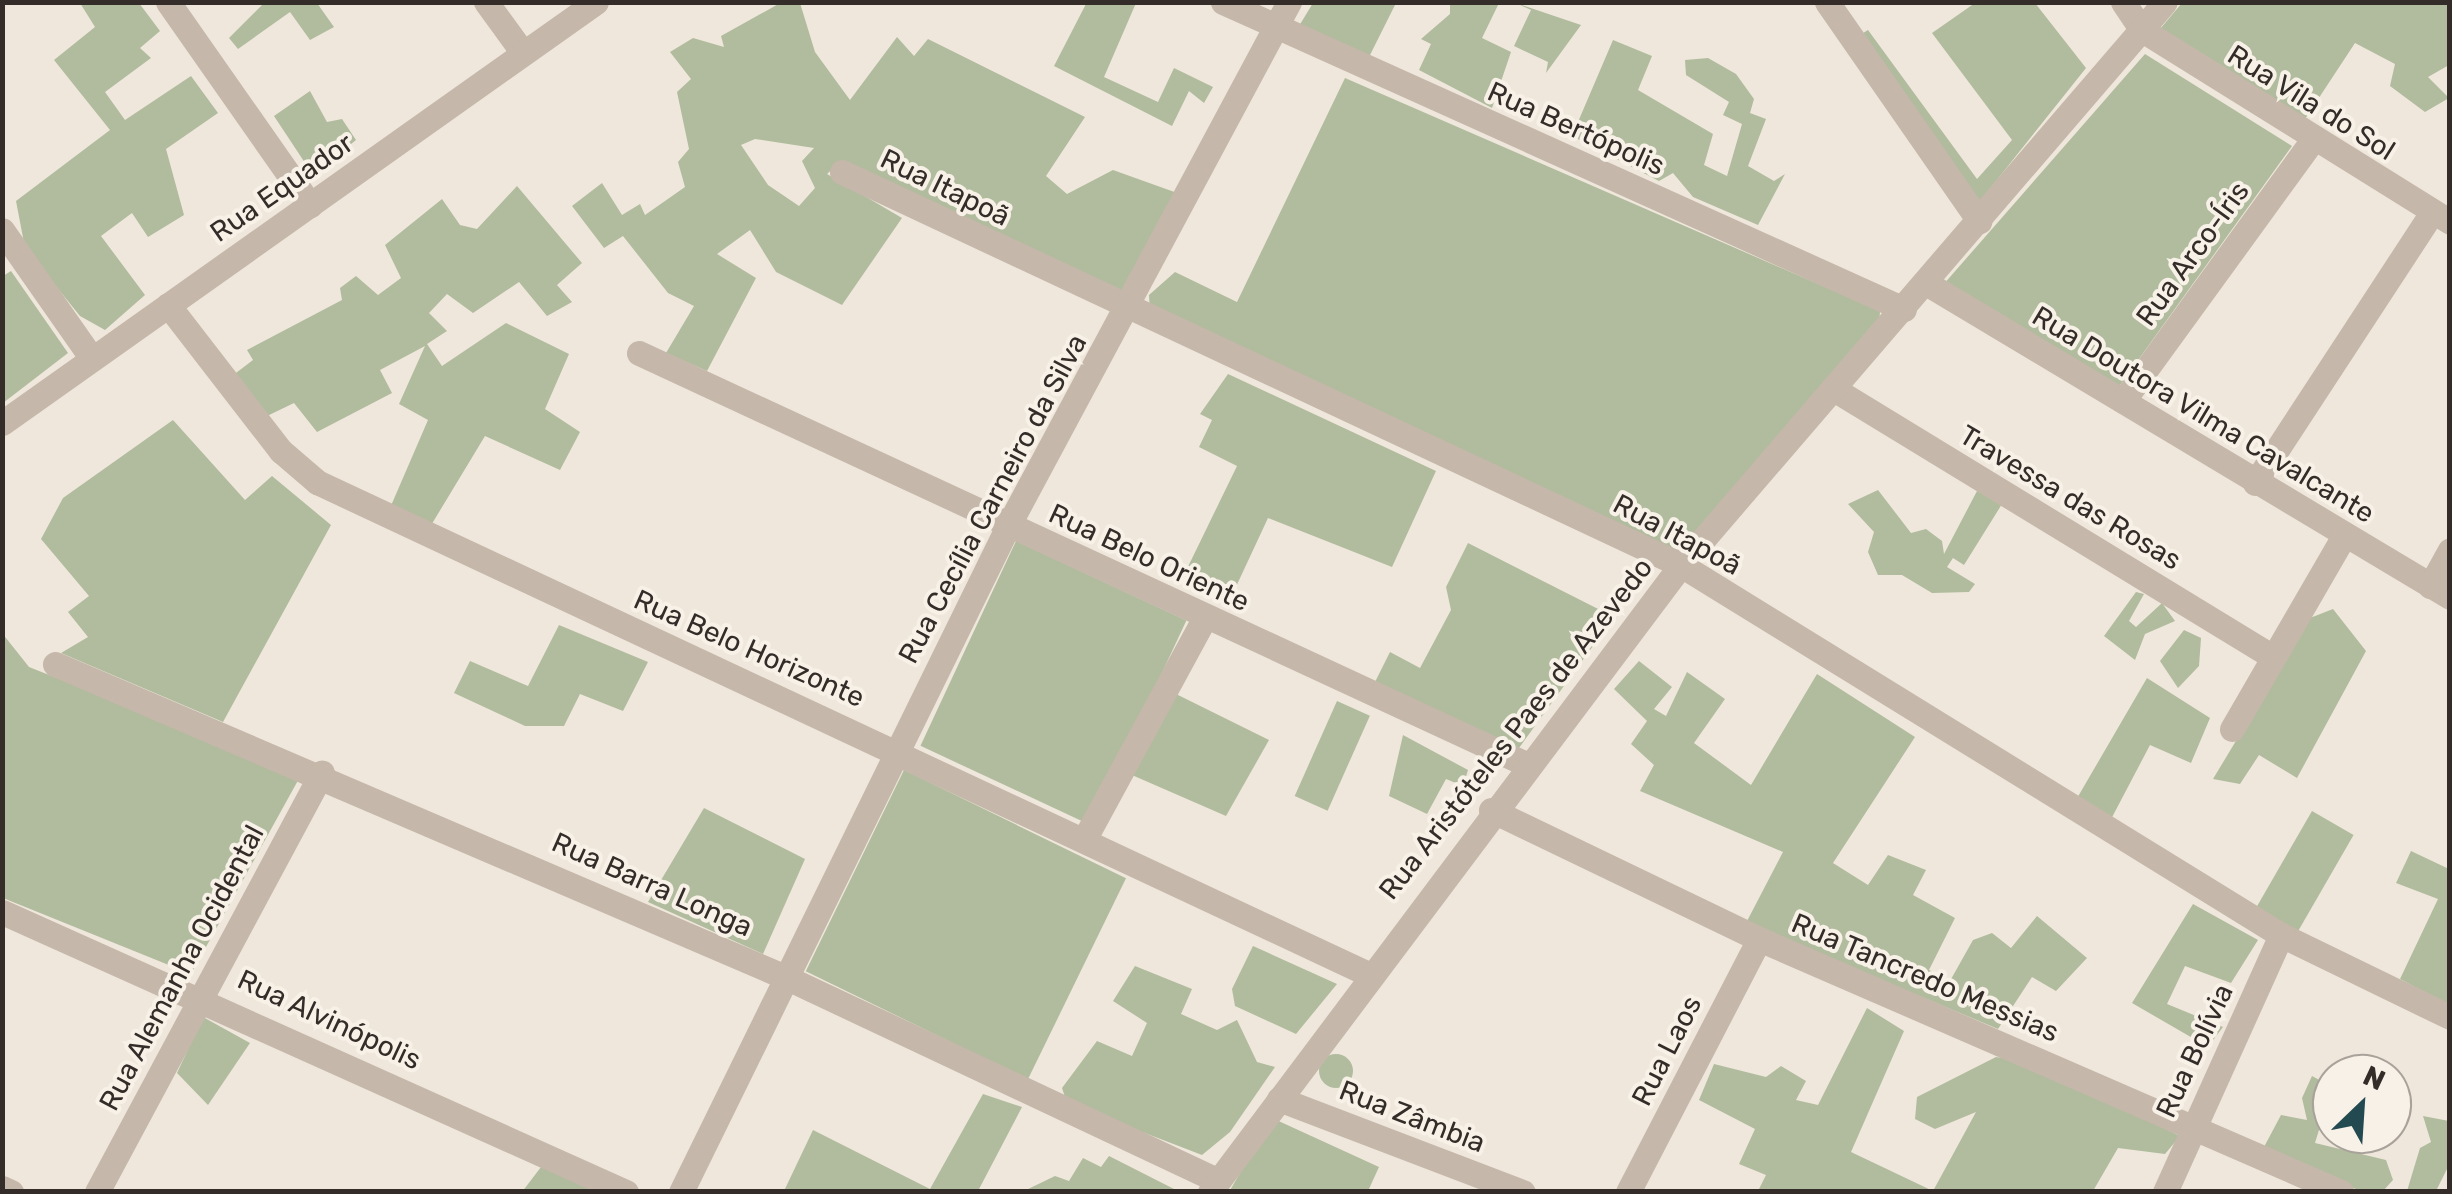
<!DOCTYPE html>
<html>
<head>
<meta charset="utf-8">
<style>
  body { margin:0 }
  #map { position:relative; width:2452px; height:1194px; overflow:hidden; background:#efe7db; font-family:Rubik,sans-serif }
  div>[style] { position:absolute }
  [style*='--x'] { left:calc(var(--x)*1px); top:calc(var(--y)*1px); width:calc(var(--w)*1px); rotate:calc(var(--a)*1deg) }
  .green>* { inset:0; background:#b0bc9d; transform-origin:0 0 }
  .round { border-radius:50% }
  .minor>* { height:25px; margin:-12.5px; padding:0 12.5px; transform-origin:12.5px; border-radius:12.5px; background:#c5b7a9 }
  span { translate:-50% -50%; white-space:nowrap; text-align:center; line-height:1.15; -webkit-text-stroke:8px #f7f1e7; paint-order:stroke }
  .street-label { font-size:28px; color:#332c28 }
  .frame { position:absolute; inset:0; border:5px solid #332c28; pointer-events:none }
  .north { position:absolute; left:2312px; top:1054px; width:100px; height:100px; box-sizing:border-box; background:#f7f1e7; border:2px solid #a9a29b; border-radius:50%; rotate:25deg; font-size:28px; font-weight:700; line-height:40px; text-align:center; color:#332c28 }
  .north::after { content:''; display:block; margin:auto; width:35px; height:45px; background:#224a50; clip-path:polygon(50% 0,100% 100%,50% 72%,0 100%) }
</style>
</head>
<body>
<div id="map">
  <div class="green">
    <div style="clip-path:polygon(evenodd,782px 2px,800px 3px,815px 52px,850px 100px,897px 37px,914px 56px,928px 39px,1085px 117px,1046px 176px,1067px 194px,1113px 170px,1180px 194px,1124px 301px,840px 162px,827px 174px,902px 218px,842px 305px,776px 272px,750px 230px,717px 254px,756px 278px,707px 371px,666px 353px,694px 306px,668px 293px,623px 236px,604px 248px,572px 206px,602px 183px,622px 215px,640px 204px,645px 215px,685px 187px,678px 162px,689px 149px,677px 92px,691px 79px,670px 52px,693px 38px,724px 47px,721px 36px,782px 2px,755px 139px,814px 148px,802px 161px,815px 188px,799px 206px,768px 185px,741px 145px,755px 139px)"></div>
    <div style="clip-path:polygon(1087px 2px,1136px 3px,1104px 77px,1158px 102px,1174px 68px,1213px 87px,1204px 103px,1189px 91px,1172px 126px,1054px 66px)"></div>
    <div style="clip-path:polygon(80px 3px,139px 3px,160px 31px,140px 48px,151px 58px,105px 92px,125px 120px,191px 76px,218px 113px,166px 149px,184px 215px,148px 237px,132px 213px,101px 236px,145px 295px,105px 330px,80px 316px,25px 248px,16px 201px,110px 130px,54px 60px,95px 27px)"></div>
    <div style="clip-path:polygon(264px 3px,317px 3px,334px 27px,310px 40px,290px 12px,238px 49px,229px 38px)"></div>
    <div style="clip-path:polygon(1313px 3px,1396px 3px,1367px 61px,1299px 26px)"></div>
    <div style="clip-path:polygon(1450px 3px,1499px 3px,1482px 38px,1511px 52px,1492px 108px,1419px 70px,1431px 44px,1421px 39px,1450px 14px)"></div>
    <div style="clip-path:polygon(1516px 3px,1581px 25px,1546px 73px,1548px 62px,1514px 46px,1531px 10px)"></div>
    <div style="clip-path:polygon(1975px 3px,2035px 3px,2086px 68px,1977px 205px,1860px 35px,1868px 30px,1977px 179px,2012px 140px,1932px 33px)"></div>
    <div style="clip-path:polygon(2182px 3px,2449px 3px,2449px 65px,2428px 77px,2449px 98px,2425px 112px,2390px 86px,2395px 64px,2355px 43px,2305px 119px,2160px 29px)"></div>
    <div style="clip-path:polygon(1613px 40px,1652px 56px,1638px 90px,1713px 134px,1704px 165px,1727px 176px,1742px 124px,1723px 115px,1729px 102px,1686px 75px,1685px 60px,1708px 58px,1736px 74px,1754px 99px,1750px 113px,1766px 119px,1748px 166px,1774px 181px,1785px 174px,1758px 225px,1693px 197px,1673px 173px,1659px 181px,1572px 136px)"></div>
    <div style="clip-path:polygon(2145px 54px,2292px 146px,2118px 388px,1943px 285px)"></div>
    <div style="clip-path:polygon(1345px 78px,1880px 311px,1879px 328px,1677px 556px,1150px 314px,1149px 295px,1175px 272px,1237px 302px)"></div>
    <div style="clip-path:polygon(310px 91px,327px 122px,342px 119px,356px 140px,313px 175px,274px 116px)"></div>
    <div style="clip-path:polygon(517px 186px,582px 263px,557px 285px,572px 302px,547px 316px,519px 282px,473px 313px,447px 294px,429px 313px,447px 331px,427px 344px,442px 366px,506px 323px,569px 354px,545px 409px,580px 432px,560px 470px,485px 436px,430px 527px,390px 508px,428px 420px,399px 404px,425px 346px,380px 370px,392px 393px,317px 432px,294px 403px,265px 417px,232px 376px,253px 360px,247px 350px,342px 300px,340px 288px,356px 276px,378px 295px,401px 278px,385px 245px,442px 199px,460px 225px,477px 229px)"></div>
    <div style="clip-path:polygon(11px 271px,68px 353px,3px 403px,3px 276px)"></div>
    <div style="clip-path:polygon(1228px 374px,1436px 471px,1392px 567px,1268px 518px,1227px 606px,1183px 577px,1237px 466px,1199px 447px,1212px 420px,1200px 414px)"></div>
    <div style="clip-path:polygon(173px 420px,245px 500px,272px 476px,331px 525px,223px 722px,61px 653px,88px 637px,68px 612px,89px 596px,41px 539px,63px 498px)"></div>
    <div style="clip-path:polygon(1878px 490px,1911px 533px,1926px 529px,1942px 541px,1944px 554px,1977px 491px,2002px 504px,1964px 565px,1953px 558px,1947px 567px,1975px 584px,1969px 592px,1932px 593px,1902px 575px,1878px 575px,1868px 552px,1874px 532px,1848px 504px)"></div>
    <div style="left:1016px;top:541px;width:188px;height:226px;rotate:25deg"></div>
    <div style="clip-path:polygon(1468px 543px,1614px 617px,1519px 748px,1374px 684px,1390px 652px,1420px 668px,1451px 610px,1446px 587px)"></div>
    <div style="clip-path:polygon(2136px 592px,2144px 594px,2129px 621px,2136px 627px,2162px 603px,2175px 621px,2145px 634px,2135px 660px,2104px 636px)"></div>
    <div style="clip-path:polygon(2333px 609px,2366px 651px,2297px 778px,2259px 755px,2240px 784px,2213px 779px,2310px 618px)"></div>
    <div style="clip-path:polygon(559px 625px,648px 662px,623px 711px,580px 694px,564px 726px,525px 726px,454px 693px,470px 661px,528px 686px)"></div>
    <div style="clip-path:polygon(2184px 630px,2201px 638px,2199px 666px,2178px 688px,2160px 661px)"></div>
    <div style="clip-path:polygon(2px 633px,29px 667px,301px 775px,191px 974px,3px 898px)"></div>
    <div style="clip-path:polygon(1639px 661px,1672px 687px,1654px 709px,1666px 716px,1687px 672px,1725px 699px,1694px 743px,1751px 785px,1817px 674px,1915px 737px,1833px 863px,1868px 885px,1888px 855px,1926px 870px,1913px 895px,1955px 918px,1929px 970px,1950px 981px,1973px 940px,1992px 933px,2011px 948px,2037px 916px,2087px 958px,2056px 991px,2032px 977px,1998px 1029px,1746px 923px,1783px 852px,1640px 791px,1654px 765px,1631px 744px,1647px 721px,1614px 689px)"></div>
    <div style="clip-path:polygon(2147px 678px,2210px 718px,2191px 763px,2150px 745px,2109px 823px,2076px 800px)"></div>
    <div style="clip-path:polygon(1176px 694px,1269px 740px,1226px 816px,1125px 772px)"></div>
    <div style="left:1337px;top:701px;width:36px;height:104px;rotate:24deg"></div>
    <div style="clip-path:polygon(1403px 735px,1468px 770px,1463px 786px,1446px 779px,1427px 814px,1389px 796px)"></div>
    <div style="left:904px;top:770px;width:247px;height:224px;rotate:26deg"></div>
    <div style="clip-path:polygon(704px 808px,805px 859px,763px 954px,648px 902px)"></div>
    <div style="left:2312px;top:811px;width:48px;height:116px;rotate:30deg"></div>
    <div style="clip-path:polygon(2411px 851px,2449px 869px,2449px 1005px,2400px 979px,2438px 899px,2396px 883px)"></div>
    <div style="clip-path:polygon(2193px 904px,2258px 940px,2231px 983px,2185px 966px,2167px 1004px,2223px 1027px,2208px 1047px,2132px 1003px)"></div>
    <div style="clip-path:polygon(1253px 946px,1337px 984px,1296px 1034px,1235px 1006px,1232px 989px)"></div>
    <div style="clip-path:polygon(1135px 966px,1192px 989px,1181px 1014px,1217px 1030px,1237px 1020px,1257px 1062px,1275px 1067px,1230px 1132px,1202px 1155px,1067px 1103px,1062px 1088px,1097px 1041px,1132px 1056px,1147px 1023px,1113px 1001px)"></div>
    <div style="clip-path:polygon(1867px 1008px,1904px 1031px,1851px 1152px,1933px 1191px,1976px 1112px,1935px 1129px,1915px 1119px,1917px 1097px,1996px 1057px,2027px 1062px,2180px 1136px,2165px 1154px,2118px 1148px,2093px 1191px,1758px 1191px,1766px 1175px,1739px 1164px,1755px 1129px,1699px 1100px,1714px 1064px,1766px 1077px,1781px 1066px,1806px 1081px,1796px 1100px,1818px 1105px)"></div>
    <div style="clip-path:polygon(203px 1017px,250px 1043px,208px 1105px,177px 1073px)"></div>
    <div class="round" style="left:1319px;top:1054px;width:34px;height:34px"></div>
    <div style="clip-path:polygon(2312px 1076px,2332px 1087px,2315px 1143px,2386px 1160px,2393px 1180px,2383px 1191px,2360px 1191px,2264px 1147px,2281px 1115px,2307px 1120px,2302px 1098px)"></div>
    <div style="clip-path:polygon(983px 1094px,1022px 1107px,978px 1191px,784px 1191px,813px 1130px,930px 1189px)"></div>
    <div style="clip-path:polygon(2423px 1116px,2449px 1121px,2449px 1165px,2436px 1191px,2407px 1191px,2420px 1148px,2431px 1142px)"></div>
    <div style="clip-path:polygon(1272px 1118px,1379px 1167px,1368px 1191px,1229px 1192px)"></div>
    <div style="clip-path:polygon(1109px 1156px,1178px 1191px,1024px 1191px,1055px 1176px,1069px 1181px,1083px 1158px,1101px 1167px)"></div>
    <div style="clip-path:polygon(541px 1167px,598px 1192px,522px 1192px)"></div>
  </div>
  <div class="minor">
    <div style="--x:168;--y:2;--w:248;--a:55"></div>
    <div style="--x:486;--y:2;--w:63;--a:54"></div>
    <div style="--x:1223;--y:2;--w:747;--a:24.27"></div>
    <div style="--x:1827;--y:2;--w:267;--a:55.2"></div>
    <div style="--x:2123;--y:2;--w:34;--a:56"></div>
    <div style="--x:2142;--y:30;--w:363;--a:31.9"></div>
    <div style="--x:842;--y:172;--w:926;--a:25.1"></div>
    <div style="--x:1681;--y:565;--w:705;--a:31.66"></div>
    <div style="--x:2281;--y:935;--w:188;--a:25.9"></div>
    <div style="--x:2;--y:230;--w:155;--a:55"></div>
    <div style="--x:1926;--y:283;--w:611;--a:30.93"></div>
    <div style="--x:168;--y:305;--w:185;--a:52.3"></div>
    <div style="--x:281;--y:451;--w:48;--a:40.7"></div>
    <div style="--x:317;--y:482;--w:1158;--a:25.08"></div>
    <div style="--x:639;--y:353;--w:978;--a:24.86"></div>
    <div style="--x:1837;--y:391;--w:511;--a:31.39"></div>
    <div style="--x:2123;--y:401;--w:320;--a:-54"></div>
    <div style="--x:2;--y:423;--w:728;--a:-35.33"></div>
    <div style="--x:2255;--y:483;--w:324;--a:-56.8"></div>
    <div style="--x:2430;--y:586;--w:41;--a:-60.9"></div>
    <div style="--x:55;--y:664;--w:792;--a:23.2"></div>
    <div style="--x:783;--y:976;--w:480;--a:25.2"></div>
    <div style="--x:2232;--y:729;--w:223;--a:-59.9"></div>
    <div style="--x:1491;--y:810;--w:297;--a:25.7"></div>
    <div style="--x:1759;--y:939;--w:635;--a:23.49"></div>
    <div style="--x:1085;--y:838;--w:251;--a:-61.5"></div>
    <div style="--x:2;--y:912;--w:684;--a:24.17"></div>
    <div style="--x:1279;--y:1099;--w:261;--a:20.9"></div>
    <div style="--x:2;--y:1188;--w:10;--a:24"></div>
    <div style="--x:97;--y:1192;--w:476;--a:-61.8"></div>
    <div style="--x:681;--y:1192;--w:742;--a:-63.85"></div>
    <div style="--x:1008;--y:526;--w:595;--a:-61.8"></div>
    <div style="--x:1210;--y:1192;--w:784;--a:-53.09"></div>
    <div style="--x:1681;--y:565;--w:742;--a:-49.32"></div>
    <div style="--x:1628;--y:1192;--w:285;--a:-62.6"></div>
    <div style="--x:2165;--y:1192;--w:282;--a:-65.7"></div>
  </div>
  <div class="street-label">
    <span style="left:2311px;top:103px;rotate:32deg">Rua Vila do Sol</span>
    <span style="left:1576px;top:129px;rotate:24deg">Rua Bertópolis</span>
    <span style="left:282px;top:188px;rotate:-35deg">Rua Equador</span>
    <span style="left:945px;top:188px;rotate:26deg">Rua Itapoã</span>
    <span style="left:2193px;top:254px;rotate:-54deg">Rua Arco-Íris</span>
    <span style="left:2203px;top:415px;rotate:31deg">Rua Doutora Vilma Cavalcante</span>
    <span style="left:2070px;top:498px;rotate:31deg">Travessa das Rosas</span>
    <span style="left:993px;top:499px;rotate:-62deg">Rua Cecília Carneiro da Silva</span>
    <span style="left:1677px;top:535px;rotate:28deg">Rua Itapoã</span>
    <span style="left:1149px;top:558px;rotate:25deg">Rua Belo Oriente</span>
    <span style="left:749px;top:649px;rotate:24deg">Rua Belo Horizonte</span>
    <span style="left:1516px;top:729px;rotate:-52deg">Rua Aristóteles Paes de Azevedo</span>
    <span style="left:652px;top:885px;rotate:24deg">Rua Barra Longa</span>
    <span style="left:182px;top:968px;rotate:-62deg">Rua Alemanha Ocidental</span>
    <span style="left:1925px;top:978px;rotate:23deg">Rua Tancredo Messias</span>
    <span style="left:329px;top:1020px;rotate:25deg">Rua Alvinópolis</span>
    <span style="left:1667px;top:1051px;rotate:-63deg">Rua Laos</span>
    <span style="left:2195px;top:1051px;rotate:-65deg">Rua Bolívia</span>
    <span style="left:1412px;top:1117px;rotate:21deg">Rua Zâmbia</span>
  </div>
  <div class="frame"></div>
  <div class="north">N</div>
</div>
</body>
</html>
